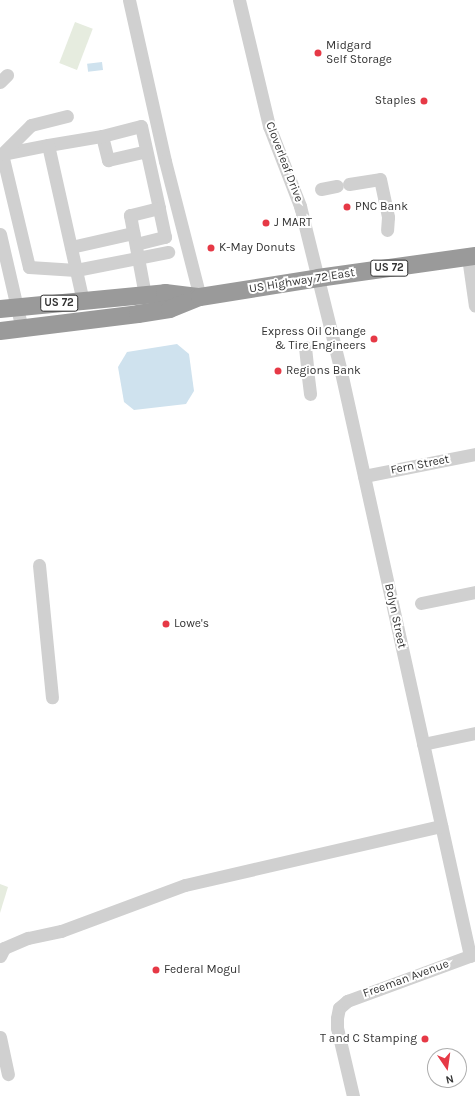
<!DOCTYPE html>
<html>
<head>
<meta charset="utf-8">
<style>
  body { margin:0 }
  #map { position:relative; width:475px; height:1096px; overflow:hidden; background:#fff; font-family:Karla,sans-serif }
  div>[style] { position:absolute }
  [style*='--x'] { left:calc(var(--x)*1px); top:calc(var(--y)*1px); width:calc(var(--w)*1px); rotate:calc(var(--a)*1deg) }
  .green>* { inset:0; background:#e6ecdf; transform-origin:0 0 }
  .water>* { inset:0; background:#cfe2ee; transform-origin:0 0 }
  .minor>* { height:13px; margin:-6.5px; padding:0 6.5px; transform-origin:6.5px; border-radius:6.5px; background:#d0d0d0 }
  .highway>* { height:18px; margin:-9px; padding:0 9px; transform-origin:9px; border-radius:9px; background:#9a9a9a }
  .dots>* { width:11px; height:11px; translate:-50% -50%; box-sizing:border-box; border:2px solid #fff; border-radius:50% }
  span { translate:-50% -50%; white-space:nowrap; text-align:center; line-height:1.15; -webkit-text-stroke:4px #fff; paint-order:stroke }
  .shield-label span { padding:1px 3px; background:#fff; border:1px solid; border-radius:3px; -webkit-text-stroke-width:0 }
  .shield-label { font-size:11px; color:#333; font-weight:700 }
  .poi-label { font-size:12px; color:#333 }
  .left { translate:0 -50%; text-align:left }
  .right { translate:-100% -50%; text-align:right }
  .street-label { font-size:12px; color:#333 }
  .north { position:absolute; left:427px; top:1048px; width:40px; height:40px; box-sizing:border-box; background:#fff; border:1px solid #adadad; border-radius:50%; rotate:167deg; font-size:11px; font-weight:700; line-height:16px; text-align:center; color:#333 }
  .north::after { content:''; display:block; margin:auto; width:14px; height:18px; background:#e63946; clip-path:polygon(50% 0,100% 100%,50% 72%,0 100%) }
</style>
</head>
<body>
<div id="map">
  <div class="green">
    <div style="left:75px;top:22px;width:19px;height:44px;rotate:21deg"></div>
    <div style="clip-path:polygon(0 884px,8px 887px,0 913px)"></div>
  </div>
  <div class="water">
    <div style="left:102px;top:62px;width:8px;height:15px;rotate:83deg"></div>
    <div style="clip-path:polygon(177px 344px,189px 354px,194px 391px,186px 404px,134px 410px,124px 402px,118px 367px,127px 352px)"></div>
  </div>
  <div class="minor">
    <div style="--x:129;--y:0;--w:165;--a:77.4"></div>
    <div style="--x:165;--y:161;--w:140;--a:75.6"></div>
    <div style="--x:239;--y:0;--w:130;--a:76.6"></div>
    <div style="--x:269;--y:126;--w:86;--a:68.8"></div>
    <div style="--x:300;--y:206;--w:171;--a:76.1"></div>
    <div style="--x:341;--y:372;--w:598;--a:77.54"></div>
    <div style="--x:0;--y:82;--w:10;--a:-45"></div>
    <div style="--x:102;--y:136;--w:25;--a:76"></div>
    <div style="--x:108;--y:160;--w:39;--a:-13"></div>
    <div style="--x:48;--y:145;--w:55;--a:-9.5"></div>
    <div style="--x:102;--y:136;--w:40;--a:-14.4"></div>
    <div style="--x:141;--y:126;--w:84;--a:77.6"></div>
    <div style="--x:2;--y:154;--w:116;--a:76.6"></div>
    <div style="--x:29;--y:267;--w:47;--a:3.7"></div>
    <div style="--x:76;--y:270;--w:94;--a:-11.1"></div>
    <div style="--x:2;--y:154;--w:47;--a:-11.1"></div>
    <div style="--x:48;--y:145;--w:160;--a:77.4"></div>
    <div style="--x:2;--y:154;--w:41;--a:-45"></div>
    <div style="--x:31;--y:125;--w:37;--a:-14"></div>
    <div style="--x:349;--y:184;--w:31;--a:-9"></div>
    <div style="--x:380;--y:179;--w:39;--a:78"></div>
    <div style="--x:388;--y:217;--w:13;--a:94"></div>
    <div style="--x:321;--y:189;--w:16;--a:-11"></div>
    <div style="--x:0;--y:234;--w:98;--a:77"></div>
    <div style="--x:136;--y:244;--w:30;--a:-14"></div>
    <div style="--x:165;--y:237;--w:30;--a:-102"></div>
    <div style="--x:159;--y:208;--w:30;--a:166"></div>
    <div style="--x:130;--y:215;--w:81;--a:79.4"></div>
    <div style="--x:71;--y:247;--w:64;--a:-12.7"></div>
    <div style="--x:468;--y:257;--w:49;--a:81.9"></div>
    <div style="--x:305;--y:347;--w:19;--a:84"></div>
    <div style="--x:308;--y:377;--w:17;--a:83"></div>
    <div style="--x:364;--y:476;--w:113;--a:-11.2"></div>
    <div style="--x:39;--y:565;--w:133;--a:84.4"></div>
    <div style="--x:421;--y:603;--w:55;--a:-11.5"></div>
    <div style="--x:423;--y:744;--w:53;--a:-11.9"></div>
    <div style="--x:0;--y:956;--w:9;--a:-63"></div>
    <div style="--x:4;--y:948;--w:26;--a:-23"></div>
    <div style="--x:28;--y:938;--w:34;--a:-12"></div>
    <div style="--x:61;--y:931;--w:132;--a:-20.4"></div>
    <div style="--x:185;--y:885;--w:263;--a:-13"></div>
    <div style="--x:0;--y:1037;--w:38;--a:78"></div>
    <div style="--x:353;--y:1096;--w:70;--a:-103.2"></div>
    <div style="--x:337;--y:1028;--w:10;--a:-90"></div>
    <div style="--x:337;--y:1018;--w:10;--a:-79"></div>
    <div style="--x:339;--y:1008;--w:11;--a:-41"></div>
    <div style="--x:347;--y:1001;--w:136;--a:-20.2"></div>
  </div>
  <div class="highway">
    <div style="--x:0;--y:309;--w:166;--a:-5.5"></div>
    <div style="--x:165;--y:293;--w:33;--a:7"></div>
    <div style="--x:0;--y:331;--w:139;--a:-7"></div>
    <div style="--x:138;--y:314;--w:32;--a:-9"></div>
    <div style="--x:170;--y:309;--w:32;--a:-22"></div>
    <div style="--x:200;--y:297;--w:120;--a:-9.1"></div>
    <div style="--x:318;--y:278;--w:159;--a:-8"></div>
  </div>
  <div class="dots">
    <div style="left:318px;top:53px;background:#e63946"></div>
    <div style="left:424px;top:101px;background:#e63946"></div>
    <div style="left:347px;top:207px;background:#e63946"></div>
    <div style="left:266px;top:223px;background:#e63946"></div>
    <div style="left:211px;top:248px;background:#e63946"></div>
    <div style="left:374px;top:339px;background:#e63946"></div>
    <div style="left:278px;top:371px;background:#e63946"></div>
    <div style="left:166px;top:624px;background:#e63946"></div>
    <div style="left:156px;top:970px;background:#e63946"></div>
    <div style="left:425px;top:1039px;background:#e63946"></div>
  </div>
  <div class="shield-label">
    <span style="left:389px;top:268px">US 72</span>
    <span style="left:59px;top:303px">US 72</span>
  </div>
  <div class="poi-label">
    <span class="left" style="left:326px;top:53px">Midgard<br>Self Storage</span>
    <span class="right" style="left:416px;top:101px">Staples</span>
    <span class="left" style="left:355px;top:207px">PNC Bank</span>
    <span class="left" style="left:274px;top:223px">J MART</span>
    <span class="left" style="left:219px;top:248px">K-May Donuts</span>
    <span class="right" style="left:366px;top:339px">Express Oil Change<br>&amp; Tire Engineers</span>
    <span class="left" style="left:286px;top:371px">Regions Bank</span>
    <span class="left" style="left:174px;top:624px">Lowe's</span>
    <span class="left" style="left:164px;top:970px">Federal Mogul</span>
    <span class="right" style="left:417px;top:1039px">T and C Stamping</span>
  </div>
  <div class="street-label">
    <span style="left:284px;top:162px;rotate:69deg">Cloverleaf Drive</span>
    <span style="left:302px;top:281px;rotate:-9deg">US Highway 72 East</span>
    <span style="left:420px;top:465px;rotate:-11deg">Fern Street</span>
    <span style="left:395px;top:616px;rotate:78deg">Bolyn Street</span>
    <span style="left:406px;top:979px;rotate:-20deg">Freeman Avenue</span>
  </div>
  <div class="north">N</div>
</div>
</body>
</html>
